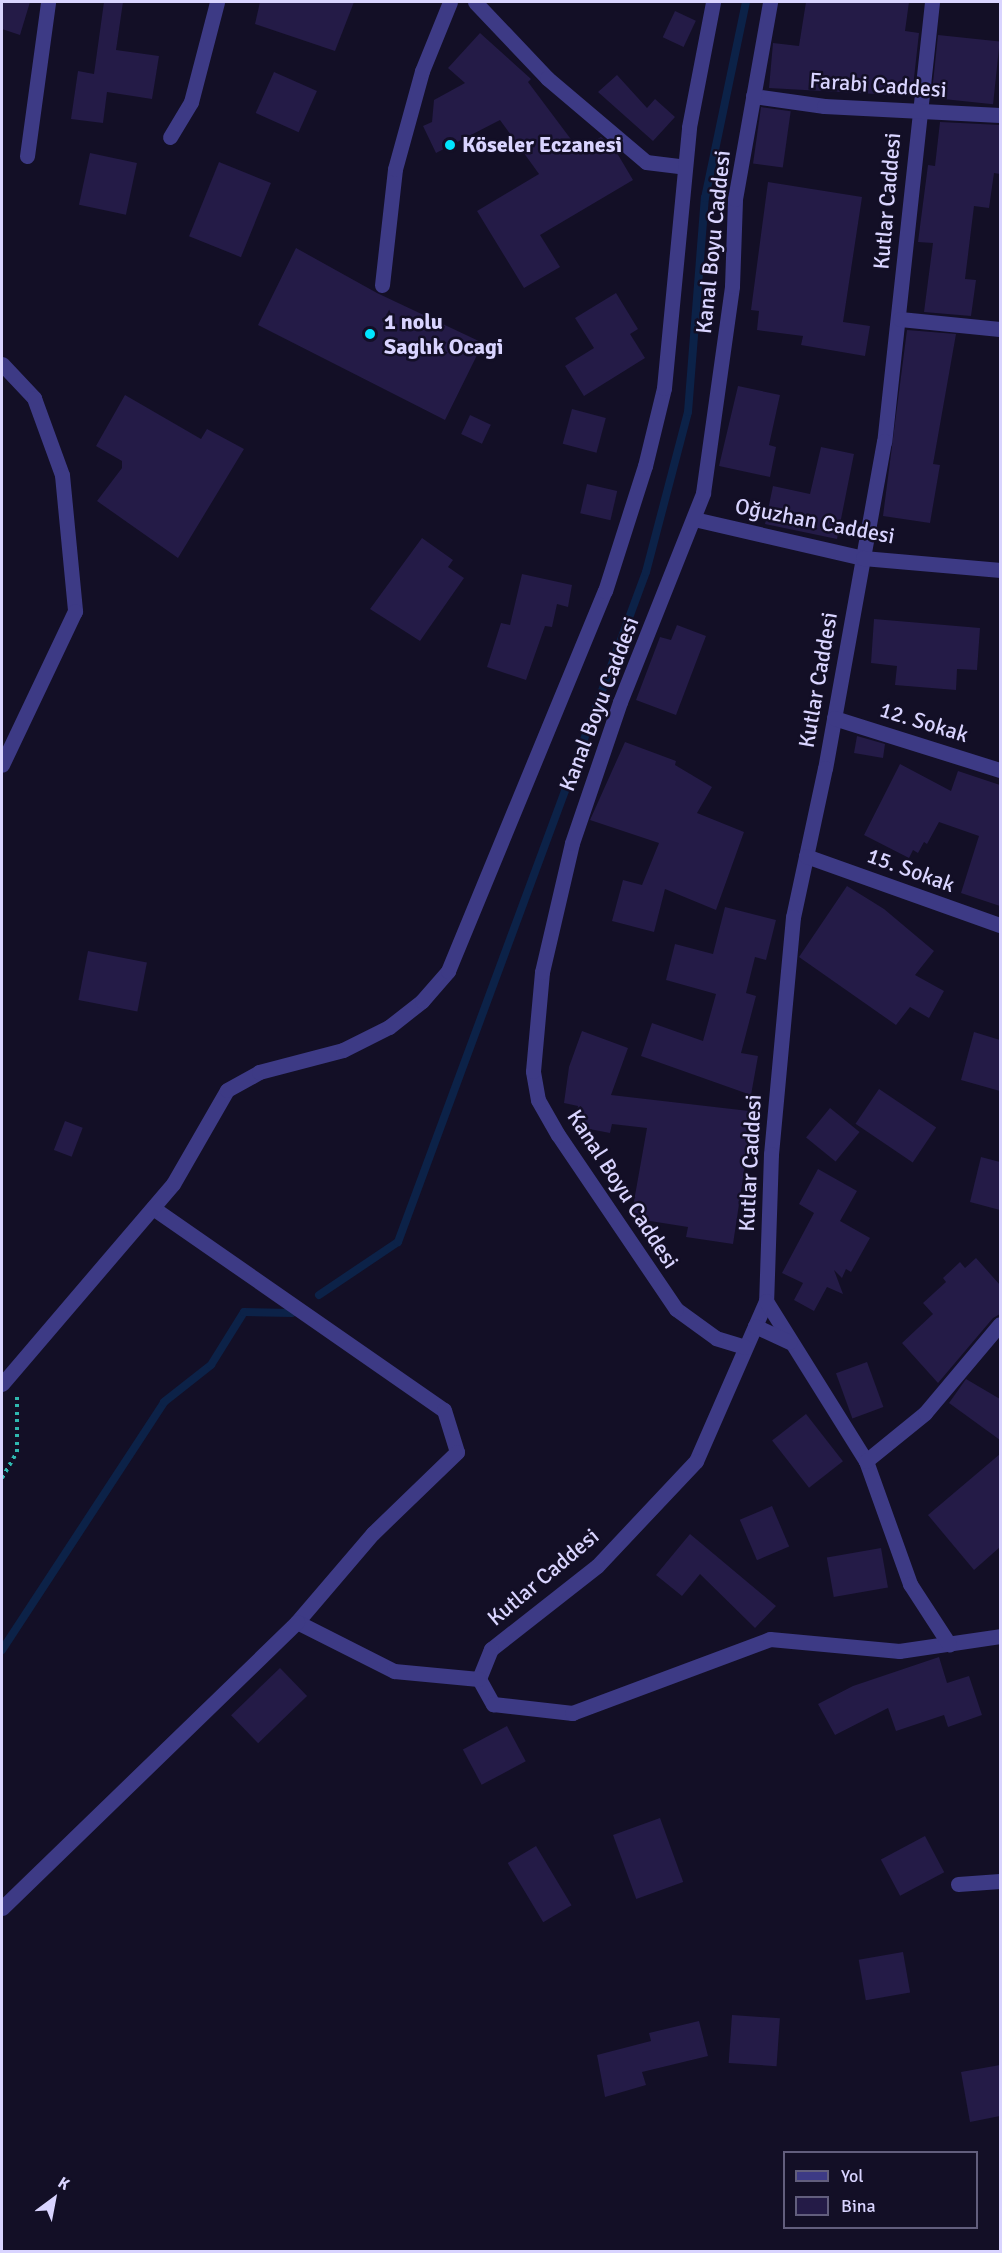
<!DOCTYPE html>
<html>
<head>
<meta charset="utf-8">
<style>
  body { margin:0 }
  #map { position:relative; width:1002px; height:2253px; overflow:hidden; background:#130f26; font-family:Signika,sans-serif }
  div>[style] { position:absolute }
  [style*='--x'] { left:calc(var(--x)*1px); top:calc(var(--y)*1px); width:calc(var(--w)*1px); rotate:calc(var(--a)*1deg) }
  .stream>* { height:8px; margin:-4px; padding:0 4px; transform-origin:4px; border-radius:4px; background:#0c2248 }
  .building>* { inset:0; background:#241b47; transform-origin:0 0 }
  .path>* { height:4px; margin-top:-2px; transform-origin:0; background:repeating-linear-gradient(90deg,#2fb8b0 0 3px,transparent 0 7.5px) }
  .minor>* { height:15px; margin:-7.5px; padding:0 7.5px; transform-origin:7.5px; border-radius:7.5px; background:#3d3a85 }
  .dots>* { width:16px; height:16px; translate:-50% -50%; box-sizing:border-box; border:3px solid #130f26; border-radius:50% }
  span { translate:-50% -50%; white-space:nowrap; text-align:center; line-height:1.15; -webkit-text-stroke:5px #130f26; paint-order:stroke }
  .street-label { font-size:22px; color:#d9d4ff }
  .poi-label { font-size:22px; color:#d9d4ff; font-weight:700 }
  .left { translate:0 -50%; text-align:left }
  .frame { position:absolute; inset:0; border:3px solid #d9d4ff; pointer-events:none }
  .legend { position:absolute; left:783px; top:2151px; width:195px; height:78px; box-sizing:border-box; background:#130f26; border:2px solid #625e7d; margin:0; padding:8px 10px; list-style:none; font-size:18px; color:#d9d4ff }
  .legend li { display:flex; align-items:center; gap:12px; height:30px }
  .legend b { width:30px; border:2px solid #625e7d }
  .north { position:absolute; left:24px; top:2169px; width:60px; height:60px; -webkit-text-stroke:4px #130f26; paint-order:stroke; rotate:32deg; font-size:16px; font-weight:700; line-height:24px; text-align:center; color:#d9d4ff }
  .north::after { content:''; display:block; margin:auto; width:21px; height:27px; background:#d9d4ff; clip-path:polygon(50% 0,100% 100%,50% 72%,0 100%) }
</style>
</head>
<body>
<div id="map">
  <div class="stream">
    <div style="--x:319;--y:1295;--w:95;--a:-33.9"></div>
    <div style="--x:398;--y:1242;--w:714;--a:-69.69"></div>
    <div style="--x:646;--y:572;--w:165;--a:-75.3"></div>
    <div style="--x:688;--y:412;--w:215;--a:-85.5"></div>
    <div style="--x:705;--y:198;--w:200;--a:-78.2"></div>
    <div style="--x:2;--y:1650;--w:296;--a:-56.8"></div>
    <div style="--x:164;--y:1402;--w:60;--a:-38.2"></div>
    <div style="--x:211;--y:1365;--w:62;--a:-58.1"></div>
    <div style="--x:244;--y:1312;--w:48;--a:1.2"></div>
  </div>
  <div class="building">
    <div style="clip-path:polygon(2px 2px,30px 2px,20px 35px,2px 29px)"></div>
    <div style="clip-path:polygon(104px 2px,123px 2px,116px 50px,159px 56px,152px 99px,107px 92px,103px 123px,71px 119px,78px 71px,94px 74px)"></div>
    <div style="clip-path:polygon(260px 2px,354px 2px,335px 51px,255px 24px)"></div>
    <div style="clip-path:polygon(806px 2px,909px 2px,905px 31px,919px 33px,912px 96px,769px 88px,773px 43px,799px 46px)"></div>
    <div style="left:675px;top:11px;width:23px;height:29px;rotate:25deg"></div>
    <div style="clip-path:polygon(480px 33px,531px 79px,528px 82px,579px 150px,601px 137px,614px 148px,633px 180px,540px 235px,560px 267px,524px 288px,477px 211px,539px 174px,500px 120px,436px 153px,423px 126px,432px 122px,434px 100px,465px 83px,448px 68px)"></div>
    <div style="left:938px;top:35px;width:62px;height:63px;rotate:6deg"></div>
    <div style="left:274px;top:72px;width:47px;height:45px;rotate:24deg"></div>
    <div style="clip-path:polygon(617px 75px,647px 108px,655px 99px,675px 117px,653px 141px,598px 92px)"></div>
    <div style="left:761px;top:107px;width:30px;height:57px;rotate:8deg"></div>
    <div style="clip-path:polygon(940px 122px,1000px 125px,1000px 174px,994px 173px,989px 208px,974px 206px,965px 279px,976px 280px,971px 316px,924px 312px,933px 243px,918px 242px,928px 165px,935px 166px)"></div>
    <div style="left:90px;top:153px;width:48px;height:53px;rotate:12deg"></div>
    <div style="left:219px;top:162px;width:56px;height:80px;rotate:22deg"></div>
    <div style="clip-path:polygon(768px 182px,862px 197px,843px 322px,870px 326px,865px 356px,801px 345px,803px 336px,757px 330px,759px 311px,751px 310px)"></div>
    <div style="clip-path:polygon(296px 248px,377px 293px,483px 343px,445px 420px,258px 325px)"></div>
    <div style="clip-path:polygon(616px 293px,638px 329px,630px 334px,645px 358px,584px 396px,565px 366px,594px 348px,575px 318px)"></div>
    <div style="clip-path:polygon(907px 330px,956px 334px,933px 464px,940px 465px,930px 523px,883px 516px)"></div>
    <div style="clip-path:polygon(738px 386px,780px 395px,769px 445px,776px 447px,770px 477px,719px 466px)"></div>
    <div style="clip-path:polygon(125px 395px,201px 439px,207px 429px,244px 449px,178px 558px,97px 501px,122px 468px,122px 461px,96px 446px)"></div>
    <div style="left:572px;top:409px;width:35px;height:36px;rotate:15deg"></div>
    <div style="left:470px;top:415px;width:23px;height:21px;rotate:25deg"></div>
    <div style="clip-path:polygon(821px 447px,854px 454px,837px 539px,765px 524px,773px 486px,810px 494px)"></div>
    <div style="left:587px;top:484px;width:31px;height:30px;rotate:13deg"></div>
    <div style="clip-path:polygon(422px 538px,453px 560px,448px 567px,464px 578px,420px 641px,370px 609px)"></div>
    <div style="clip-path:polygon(522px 574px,572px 585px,568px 607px,557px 604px,552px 627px,545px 626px,526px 680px,487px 667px,501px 623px,510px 625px)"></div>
    <div style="clip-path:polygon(874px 619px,980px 628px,977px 670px,957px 669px,956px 690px,895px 685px,897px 666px,871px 663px)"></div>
    <div style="clip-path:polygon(677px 625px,706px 636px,676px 715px,636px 700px,660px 637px,671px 640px)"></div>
    <div style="clip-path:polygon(857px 736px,885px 744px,883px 758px,854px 753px)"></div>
    <div style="clip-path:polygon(625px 742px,676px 761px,675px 765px,712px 787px,697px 813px,744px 832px,716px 910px,665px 889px,654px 932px,612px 921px,623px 880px,642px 885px,659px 843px,590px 820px)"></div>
    <div style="clip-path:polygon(900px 764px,951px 791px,958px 771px,1000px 785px,1000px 906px,961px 893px,979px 836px,939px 822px,927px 844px,924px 842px,918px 853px,913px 850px,909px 858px,864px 835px)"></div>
    <div style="clip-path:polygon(847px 886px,884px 909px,934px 951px,915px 975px,944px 991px,929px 1018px,910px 1007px,896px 1025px,799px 957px)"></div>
    <div style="clip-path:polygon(725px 907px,776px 920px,766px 960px,755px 957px,746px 993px,756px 996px,741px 1053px,758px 1056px,751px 1095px,641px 1056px,652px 1023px,703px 1041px,716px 994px,666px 980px,675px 944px,713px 954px)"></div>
    <div style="left:88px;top:951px;width:60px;height:50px;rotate:11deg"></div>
    <div style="clip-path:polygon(582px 1031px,628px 1048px,611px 1095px,749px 1111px,747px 1124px,751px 1125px,733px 1244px,686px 1237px,688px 1227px,631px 1218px,647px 1128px,612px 1124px,610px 1133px,574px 1126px,578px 1106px,564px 1103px,569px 1067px)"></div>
    <div style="clip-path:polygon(974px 1032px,1000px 1040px,1000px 1091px,961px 1080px)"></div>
    <div style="left:879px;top:1089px;width:69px;height:42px;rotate:34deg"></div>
    <div style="left:830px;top:1108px;width:38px;height:38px;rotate:39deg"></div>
    <div style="left:65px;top:1121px;width:19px;height:31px;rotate:21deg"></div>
    <div style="clip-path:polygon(981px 1157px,1000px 1162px,1000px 1210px,970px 1202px)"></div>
    <div style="clip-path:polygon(818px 1169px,857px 1191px,840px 1221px,870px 1238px,851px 1272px,846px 1269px,842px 1278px,834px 1270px,843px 1294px,827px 1287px,814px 1311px,794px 1300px,803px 1283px,782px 1273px,814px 1213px,799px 1204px)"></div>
    <div style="clip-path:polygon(976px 1258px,1000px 1285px,1000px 1314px,993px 1318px,938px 1383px,902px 1343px,933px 1314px,923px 1303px,946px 1282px,943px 1278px,960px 1262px,965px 1268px)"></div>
    <div style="left:867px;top:1362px;width:48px;height:33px;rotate:70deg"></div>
    <div style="clip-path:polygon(966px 1379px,1000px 1399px,1000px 1440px,949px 1403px)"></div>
    <div style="left:806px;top:1414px;width:60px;height:43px;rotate:52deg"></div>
    <div style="clip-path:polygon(1000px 1454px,1000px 1547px,974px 1570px,928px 1515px)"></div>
    <div style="left:772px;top:1506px;width:44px;height:35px;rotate:67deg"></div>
    <div style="clip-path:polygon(690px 1534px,776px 1606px,755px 1628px,700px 1574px,682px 1596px,656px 1575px)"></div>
    <div style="left:881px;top:1548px;width:40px;height:55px;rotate:80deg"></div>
    <div style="clip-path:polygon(939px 1657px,947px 1683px,969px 1676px,982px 1715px,948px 1727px,944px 1715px,896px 1731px,888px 1708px,835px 1735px,818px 1704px,853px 1686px)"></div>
    <div style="left:280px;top:1668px;width:39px;height:68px;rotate:46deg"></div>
    <div style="left:507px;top:1726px;width:40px;height:50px;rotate:62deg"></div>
    <div style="left:660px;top:1818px;width:68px;height:50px;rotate:70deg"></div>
    <div style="left:925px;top:1836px;width:41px;height:50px;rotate:62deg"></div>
    <div style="left:536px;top:1846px;width:69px;height:33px;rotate:59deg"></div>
    <div style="left:903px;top:1952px;width:41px;height:45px;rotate:80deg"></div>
    <div style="left:732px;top:2015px;width:48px;height:48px;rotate:4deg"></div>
    <div style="clip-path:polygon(699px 2021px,708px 2056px,642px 2072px,646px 2085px,605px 2097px,597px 2055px,651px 2041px,649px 2033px)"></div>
    <div style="clip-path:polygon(1000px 2065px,1000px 2116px,970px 2122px,961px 2072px)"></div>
  </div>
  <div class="path">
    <div style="--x:2;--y:1478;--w:30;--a:-60"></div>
    <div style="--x:17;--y:1452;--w:55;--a:-90"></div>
  </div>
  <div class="minor">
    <div style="--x:475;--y:2;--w:105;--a:46.5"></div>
    <div style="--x:547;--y:78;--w:130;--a:40.3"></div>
    <div style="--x:646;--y:162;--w:39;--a:7"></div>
    <div style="--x:932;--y:2;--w:442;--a:96.2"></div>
    <div style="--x:884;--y:441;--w:332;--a:100.2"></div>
    <div style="--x:825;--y:768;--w:152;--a:102.1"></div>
    <div style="--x:793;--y:917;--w:238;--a:95.3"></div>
    <div style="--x:771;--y:1154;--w:147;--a:91.9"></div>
    <div style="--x:766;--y:1301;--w:175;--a:113.6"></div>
    <div style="--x:696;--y:1461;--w:144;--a:133.3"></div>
    <div style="--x:597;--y:1566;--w:135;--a:141.9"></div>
    <div style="--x:491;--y:1649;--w:32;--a:112"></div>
    <div style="--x:479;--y:1679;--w:29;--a:61"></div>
    <div style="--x:493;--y:1704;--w:80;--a:6.5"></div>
    <div style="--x:572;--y:1713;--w:211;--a:-20.5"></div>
    <div style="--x:770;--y:1639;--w:130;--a:5.3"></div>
    <div style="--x:899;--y:1651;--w:102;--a:-8.4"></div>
    <div style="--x:753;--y:96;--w:72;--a:8"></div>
    <div style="--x:824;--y:106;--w:176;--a:2.9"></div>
    <div style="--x:170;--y:137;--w:41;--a:-59"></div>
    <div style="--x:191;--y:102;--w:103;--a:-75.4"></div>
    <div style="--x:27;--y:156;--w:155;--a:-82.2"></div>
    <div style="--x:382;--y:285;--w:117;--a:-83.6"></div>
    <div style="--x:395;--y:169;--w:102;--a:-74.6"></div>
    <div style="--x:422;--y:71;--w:74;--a:-67.9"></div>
    <div style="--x:900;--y:319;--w:100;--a:5.7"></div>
    <div style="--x:2;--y:364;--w:47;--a:46.7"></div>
    <div style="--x:34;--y:398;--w:82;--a:70"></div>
    <div style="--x:62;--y:475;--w:137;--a:84.5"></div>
    <div style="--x:75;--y:611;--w:170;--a:115.4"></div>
    <div style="--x:694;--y:519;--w:173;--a:13"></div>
    <div style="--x:863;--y:558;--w:138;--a:5"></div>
    <div style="--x:834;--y:718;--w:174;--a:17.4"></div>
    <div style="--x:806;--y:856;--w:206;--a:19.6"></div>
    <div style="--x:153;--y:1208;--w:354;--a:34.8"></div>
    <div style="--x:444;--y:1410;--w:44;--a:72.8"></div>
    <div style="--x:457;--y:1452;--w:117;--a:136"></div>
    <div style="--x:373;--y:1533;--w:117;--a:130.5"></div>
    <div style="--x:297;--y:1622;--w:109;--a:26.8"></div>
    <div style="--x:394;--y:1671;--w:85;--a:5.4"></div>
    <div style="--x:766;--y:1301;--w:189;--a:58"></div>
    <div style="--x:866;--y:1461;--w:131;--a:70.3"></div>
    <div style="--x:910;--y:1584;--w:72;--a:57"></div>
    <div style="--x:755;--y:1326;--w:38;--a:25"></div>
    <div style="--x:745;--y:1347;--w:30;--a:-163"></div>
    <div style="--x:716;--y:1338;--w:49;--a:-144.1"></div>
    <div style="--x:676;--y:1309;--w:210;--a:-124.1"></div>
    <div style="--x:558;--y:1135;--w:40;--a:-119.7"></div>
    <div style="--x:538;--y:1100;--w:29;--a:-100"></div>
    <div style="--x:533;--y:1071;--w:99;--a:-84.8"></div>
    <div style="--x:542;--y:972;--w:132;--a:-76.9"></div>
    <div style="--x:572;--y:843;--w:149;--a:-71.2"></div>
    <div style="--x:620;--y:702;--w:225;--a:-68.3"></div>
    <div style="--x:703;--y:493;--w:209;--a:-82"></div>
    <div style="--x:732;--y:286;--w:87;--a:-88"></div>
    <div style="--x:735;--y:199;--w:200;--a:-79.9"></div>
    <div style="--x:2;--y:1384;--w:263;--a:-49.5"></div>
    <div style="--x:173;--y:1184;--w:108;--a:-60.1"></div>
    <div style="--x:227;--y:1090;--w:37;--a:-29"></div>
    <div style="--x:259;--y:1072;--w:87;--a:-14.7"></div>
    <div style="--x:343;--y:1050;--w:51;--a:-26.6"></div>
    <div style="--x:389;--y:1027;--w:42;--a:-38.2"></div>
    <div style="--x:422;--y:1001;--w:40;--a:-49"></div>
    <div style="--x:448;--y:971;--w:411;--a:-67.6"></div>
    <div style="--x:605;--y:591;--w:131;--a:-72.3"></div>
    <div style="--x:645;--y:466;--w:80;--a:-76.3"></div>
    <div style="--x:664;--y:388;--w:262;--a:-84.5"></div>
    <div style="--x:689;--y:127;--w:127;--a:-79.1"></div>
    <div style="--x:866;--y:1461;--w:76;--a:-39.1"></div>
    <div style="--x:925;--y:1413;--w:116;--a:-49.9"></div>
    <div style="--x:958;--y:1884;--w:42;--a:-4.1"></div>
    <div style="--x:2;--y:1908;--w:411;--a:-44.1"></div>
  </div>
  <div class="dots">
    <div style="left:450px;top:145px;background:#00e5ff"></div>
    <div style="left:370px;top:334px;background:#00e5ff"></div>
  </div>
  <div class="street-label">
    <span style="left:878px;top:85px;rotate:4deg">Farabi Caddesi</span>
    <span style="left:887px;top:201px;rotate:-85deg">Kutlar Caddesi</span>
    <span style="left:713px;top:242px;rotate:-84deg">Kanal Boyu Caddesi</span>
    <span style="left:815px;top:521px;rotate:11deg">Oğuzhan Caddesi</span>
    <span style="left:818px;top:680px;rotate:-80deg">Kutlar Caddesi</span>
    <span style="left:599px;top:704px;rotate:-69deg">Kanal Boyu Caddesi</span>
    <span style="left:924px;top:722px;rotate:17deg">12. Sokak</span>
    <span style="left:911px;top:870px;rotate:20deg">15. Sokak</span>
    <span style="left:750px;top:1163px;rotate:-87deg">Kutlar Caddesi</span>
    <span style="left:623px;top:1189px;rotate:57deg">Kanal Boyu Caddesi</span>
    <span style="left:543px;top:1577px;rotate:-40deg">Kutlar Caddesi</span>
  </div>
  <div class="poi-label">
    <span class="left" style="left:462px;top:145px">Köseler Eczanesi</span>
    <span class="left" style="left:384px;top:334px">1 nolu<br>Saglık Ocagi</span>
  </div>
  <div class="frame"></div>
  <ul class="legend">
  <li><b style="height:8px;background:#3d3a85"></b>Yol</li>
  <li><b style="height:16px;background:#241b47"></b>Bina</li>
  </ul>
  <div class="north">K</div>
</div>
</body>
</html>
